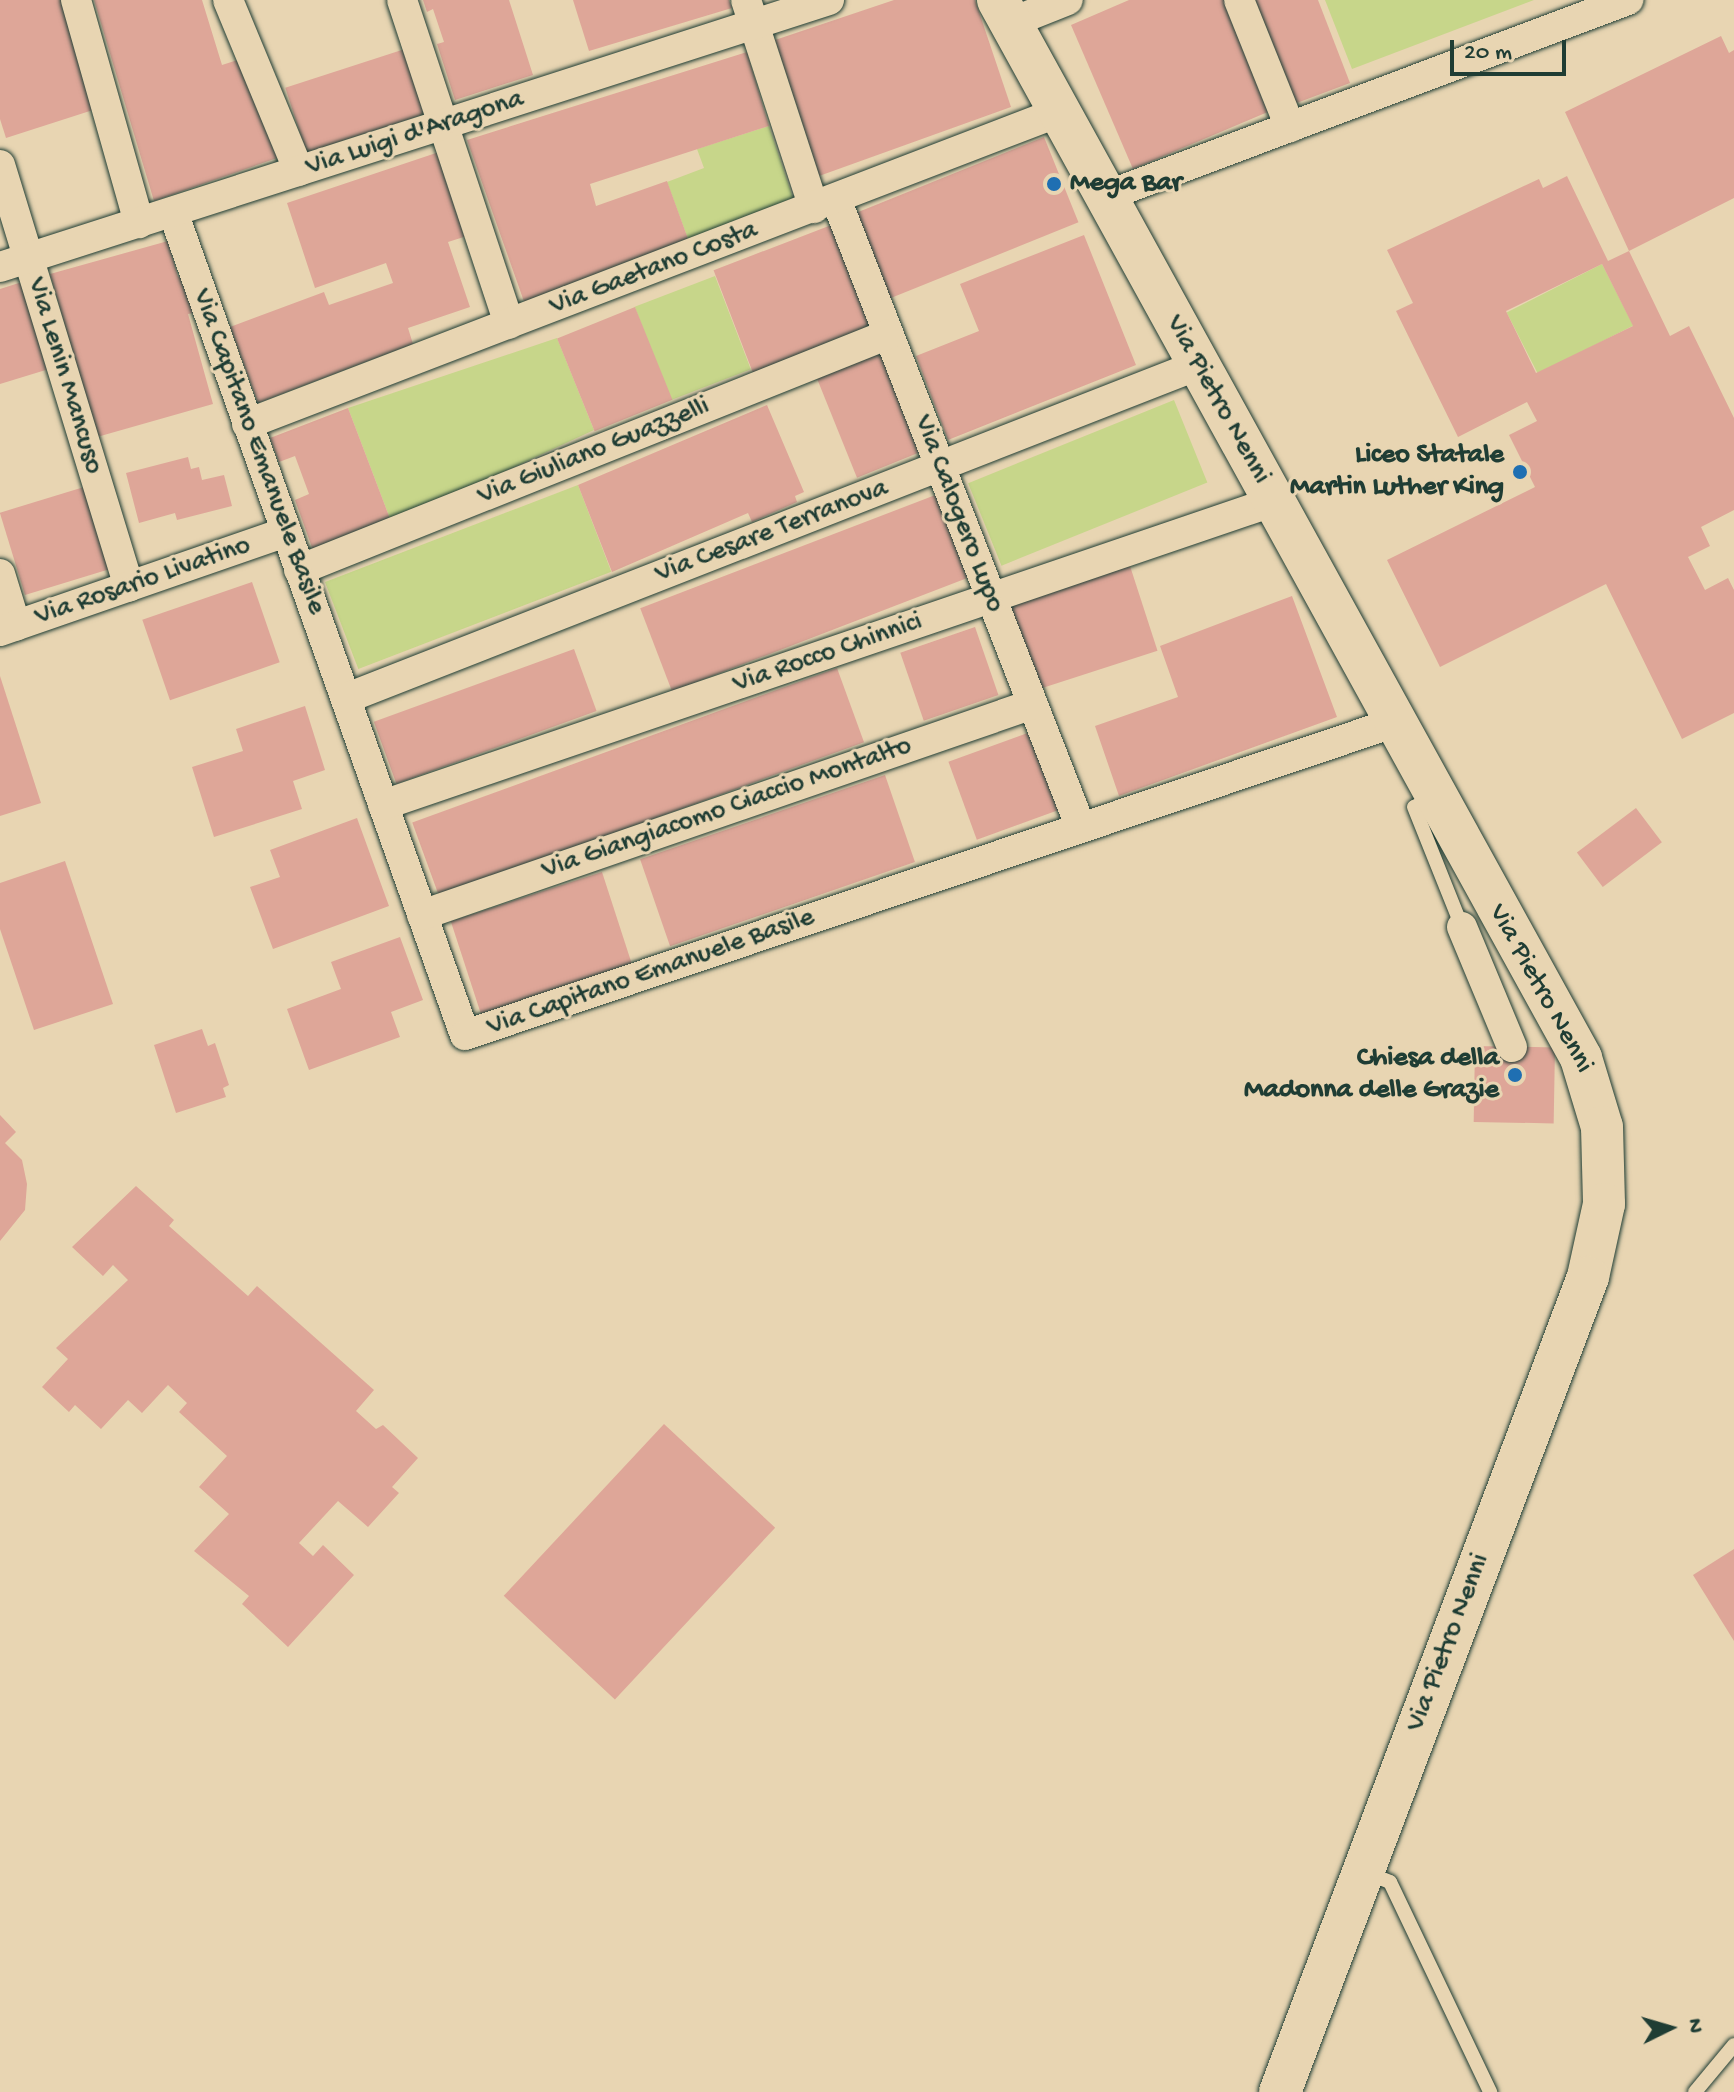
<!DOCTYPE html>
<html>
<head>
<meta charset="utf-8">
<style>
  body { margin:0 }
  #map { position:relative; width:1734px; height:2092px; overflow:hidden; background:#e8d5b2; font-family:"Gochi Hand",sans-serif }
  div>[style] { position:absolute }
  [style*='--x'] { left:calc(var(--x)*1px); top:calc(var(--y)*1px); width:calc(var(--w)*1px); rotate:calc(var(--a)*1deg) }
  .green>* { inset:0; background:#c7d68a; transform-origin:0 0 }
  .building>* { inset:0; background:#dea698; transform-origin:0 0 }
  .roads { filter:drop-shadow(0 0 2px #1f3d34) drop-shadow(0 0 2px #1f3d34) }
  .lane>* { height:14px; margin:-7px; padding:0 7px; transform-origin:7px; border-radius:7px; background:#e8d5b2 }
  .street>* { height:30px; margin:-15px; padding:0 15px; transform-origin:15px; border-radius:15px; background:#e8d5b2 }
  .secondary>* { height:42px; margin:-21px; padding:0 21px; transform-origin:21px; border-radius:21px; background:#e8d5b2 }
  .dots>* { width:22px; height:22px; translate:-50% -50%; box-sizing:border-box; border:4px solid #e8d5b2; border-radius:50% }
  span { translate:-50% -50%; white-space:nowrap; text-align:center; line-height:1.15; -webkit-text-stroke:6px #e8d5b2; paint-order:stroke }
  .street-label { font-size:28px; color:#1f3d34 }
  .poi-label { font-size:28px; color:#1f3d34; font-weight:700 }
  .left { translate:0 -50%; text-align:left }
  .right { translate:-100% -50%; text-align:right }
  .north { position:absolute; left:1630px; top:1988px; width:80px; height:80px; -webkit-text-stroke:6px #e8d5b2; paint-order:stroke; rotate:85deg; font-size:22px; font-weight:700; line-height:32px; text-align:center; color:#1f3d34 }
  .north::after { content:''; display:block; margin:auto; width:28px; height:36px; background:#1f3d34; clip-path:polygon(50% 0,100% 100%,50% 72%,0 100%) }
  .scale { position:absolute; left:1450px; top:40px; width:116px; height:36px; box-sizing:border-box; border:4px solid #1f3d34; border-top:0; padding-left:10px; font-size:24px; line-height:28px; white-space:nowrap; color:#1f3d34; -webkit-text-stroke:6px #e8d5b2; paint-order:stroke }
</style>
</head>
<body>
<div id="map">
  <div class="green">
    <div style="clip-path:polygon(1325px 0,1534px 0,1352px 69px)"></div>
    <div style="clip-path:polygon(769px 126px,796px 207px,691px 247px,667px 182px,704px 168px,697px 149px)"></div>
    <div style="left:1602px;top:264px;width:69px;height:107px;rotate:63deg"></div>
    <div style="left:715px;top:276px;width:100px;height:86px;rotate:69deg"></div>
    <div style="clip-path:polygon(557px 338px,594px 430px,392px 524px,348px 408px)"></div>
    <div style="left:1174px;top:400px;width:89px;height:222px;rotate:68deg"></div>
    <div style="left:578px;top:485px;width:93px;height:271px;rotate:69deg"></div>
  </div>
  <div class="building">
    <div style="clip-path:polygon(0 0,66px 0,93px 110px,6px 138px,0 119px)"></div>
    <div style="clip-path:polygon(94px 0,202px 0,222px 65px,247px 57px,283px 156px,154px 201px)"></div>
    <div style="clip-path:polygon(423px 0,509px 0,533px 75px,455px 100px,437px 44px,444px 42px,433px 9px,427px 12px)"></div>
    <div style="clip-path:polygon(573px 0,729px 0,732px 8px,589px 51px)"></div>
    <div style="clip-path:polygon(894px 0,975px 0,1011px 107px,819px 176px,775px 40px)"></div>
    <div style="clip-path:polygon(1129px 0,1229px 0,1275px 109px,1133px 169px,1071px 25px)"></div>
    <div style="clip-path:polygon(1254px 0,1318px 0,1350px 83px,1294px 104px)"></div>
    <div style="clip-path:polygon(1721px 36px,1729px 53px,1734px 50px,1734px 198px,1629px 251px,1565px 112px)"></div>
    <div style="left:408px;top:48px;width:68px;height:129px;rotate:72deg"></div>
    <div style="clip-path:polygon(747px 52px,769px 126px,590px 184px,596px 206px,667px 181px,691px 247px,527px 310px,467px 140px)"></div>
    <div style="left:1044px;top:137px;width:92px;height:205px;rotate:68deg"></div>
    <div style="clip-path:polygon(442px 151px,470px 235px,448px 242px,470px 307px,408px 328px,413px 344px,258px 403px,230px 327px,324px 292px,329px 305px,393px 283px,386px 263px,315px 288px,287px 203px)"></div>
    <div style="clip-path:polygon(evenodd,1567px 176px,1608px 261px,1629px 251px,1670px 336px,1689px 326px,1734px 418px,1734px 510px,1701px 527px,1710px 546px,1688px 557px,1705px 590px,1728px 578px,1734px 590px,1734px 713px,1682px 739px,1606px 584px,1440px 667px,1387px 560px,1535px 487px,1509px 435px,1537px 421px,1527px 402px,1458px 437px,1396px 311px,1413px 303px,1387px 250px,1539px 179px,1543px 188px,1567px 176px,1602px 264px,1633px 326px,1536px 373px,1506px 311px,1602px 264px)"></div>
    <div style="left:834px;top:224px;width:110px;height:129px;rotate:69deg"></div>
    <div style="clip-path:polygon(1084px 235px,1136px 365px,948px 440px,916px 356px,979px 331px,960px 284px)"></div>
    <div style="clip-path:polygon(168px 241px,178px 277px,183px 275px,193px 313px,188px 314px,213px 404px,97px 437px,50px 274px)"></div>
    <div style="clip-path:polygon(22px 282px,49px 369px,0 384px,0 289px)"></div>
    <div style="left:635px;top:307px;width:100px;height:84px;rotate:68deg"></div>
    <div style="left:882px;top:350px;width:109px;height:71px;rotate:68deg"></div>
    <div style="clip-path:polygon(767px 405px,804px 492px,795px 496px,797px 502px,752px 522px,748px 513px,612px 572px,578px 485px)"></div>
    <div style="clip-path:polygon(348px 408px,392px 524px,314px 553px,295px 500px,309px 494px,295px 456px,279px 462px,270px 438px)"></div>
    <div style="clip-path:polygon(188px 457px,191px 469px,199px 467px,202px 480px,224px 475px,232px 506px,177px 520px,175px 513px,139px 523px,126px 473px)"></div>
    <div style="left:84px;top:487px;width:86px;height:88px;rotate:73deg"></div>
    <div style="left:938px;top:494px;width:89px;height:319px;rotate:69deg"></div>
    <div style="left:1130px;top:566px;width:89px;height:126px;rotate:72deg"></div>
    <div style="left:252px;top:582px;width:85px;height:116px;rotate:71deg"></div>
    <div style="clip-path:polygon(1292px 596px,1337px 717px,1119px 796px,1095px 726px,1178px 697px,1160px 646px)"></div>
    <div style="left:975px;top:627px;width:72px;height:79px;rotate:71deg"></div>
    <div style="left:574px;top:649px;width:66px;height:213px;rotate:70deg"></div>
    <div style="left:837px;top:668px;width:79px;height:452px;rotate:70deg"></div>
    <div style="clip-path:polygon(0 676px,41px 803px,0 816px)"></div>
    <div style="clip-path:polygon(305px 706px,325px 770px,293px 781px,302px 809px,214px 837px,192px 767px,243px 751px,236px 729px)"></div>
    <div style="left:1033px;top:731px;width:83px;height:90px;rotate:70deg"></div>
    <div style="left:885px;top:775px;width:92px;height:259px;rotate:71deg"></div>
    <div style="left:1636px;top:808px;width:43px;height:74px;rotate:53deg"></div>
    <div style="clip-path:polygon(357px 818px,389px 906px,273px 949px,250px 887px,280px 877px,270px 850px)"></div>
    <div style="clip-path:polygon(65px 861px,113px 1004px,34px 1030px,0 929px,0 883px)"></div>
    <div style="left:602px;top:872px;width:99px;height:159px;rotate:72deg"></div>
    <div style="clip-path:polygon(400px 937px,423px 1000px,391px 1012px,400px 1037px,309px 1070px,287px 1009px,341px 989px,331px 962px)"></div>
    <div style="clip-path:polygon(202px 1029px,208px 1046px,215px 1043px,229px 1085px,223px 1088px,226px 1097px,176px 1113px,154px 1045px)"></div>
    <div style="left:1475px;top:1046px;width:80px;height:76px;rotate:1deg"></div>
    <div style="clip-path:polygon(0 1115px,16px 1132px,5px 1143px,22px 1160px,27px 1184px,25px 1210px,0 1241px)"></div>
    <div style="clip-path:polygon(136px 1186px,174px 1220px,169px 1226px,248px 1296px,257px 1286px,374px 1390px,356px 1411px,376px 1429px,383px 1425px,418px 1458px,392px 1487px,399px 1493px,368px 1527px,338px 1501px,299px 1543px,313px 1556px,323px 1545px,354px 1575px,288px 1647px,242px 1604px,249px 1596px,194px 1551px,229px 1514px,199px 1487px,227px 1456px,179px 1412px,187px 1403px,168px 1385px,142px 1413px,128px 1400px,101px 1429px,75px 1405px,69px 1412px,42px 1387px,68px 1359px,56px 1348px,128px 1280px,113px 1265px,103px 1276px,72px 1247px)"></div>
    <div style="left:664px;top:1424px;width:152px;height:235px;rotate:43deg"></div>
    <div style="clip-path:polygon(1734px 1549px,1734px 1641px,1693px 1575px)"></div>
  </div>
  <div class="roads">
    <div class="lane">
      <div style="--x:1433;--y:797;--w:21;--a:152"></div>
      <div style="--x:1414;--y:807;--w:129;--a:68.2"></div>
      <div style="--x:1365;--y:1872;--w:27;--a:22"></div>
      <div style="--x:1390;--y:1882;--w:233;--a:64.5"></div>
      <div style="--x:1695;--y:2092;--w:61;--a:-50.3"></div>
    </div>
    <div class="street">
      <div style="--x:76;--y:0;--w:232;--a:74.2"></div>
      <div style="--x:228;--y:0;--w:185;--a:67.5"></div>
      <div style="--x:402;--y:0;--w:341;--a:71.7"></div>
      <div style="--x:746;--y:0;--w:219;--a:71.9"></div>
      <div style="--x:1239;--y:0;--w:137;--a:68.1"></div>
      <div style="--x:1010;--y:23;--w:62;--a:-21.6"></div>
      <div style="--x:0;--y:165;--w:441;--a:73"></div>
      <div style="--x:1106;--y:196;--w:558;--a:-20.58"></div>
      <div style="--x:836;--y:199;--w:675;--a:68.72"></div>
      <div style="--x:173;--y:212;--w:873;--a:70.47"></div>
      <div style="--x:465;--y:1035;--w:979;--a:-18.58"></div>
      <div style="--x:0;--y:267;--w:871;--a:-17.85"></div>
      <div style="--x:247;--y:424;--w:870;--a:-21.02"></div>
      <div style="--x:299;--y:570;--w:635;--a:-21.8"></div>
      <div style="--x:0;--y:574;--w:54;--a:72.9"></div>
      <div style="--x:0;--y:631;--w:303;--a:-19.1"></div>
      <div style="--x:347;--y:698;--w:914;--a:-21.37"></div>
      <div style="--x:383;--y:805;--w:939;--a:-18.82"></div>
      <div style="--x:422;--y:915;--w:646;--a:-19.05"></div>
      <div style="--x:1462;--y:927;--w:130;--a:67.4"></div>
    </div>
    <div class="secondary">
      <div style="--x:998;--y:0;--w:1208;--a:61.14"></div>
      <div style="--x:1581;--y:1058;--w:72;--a:73.1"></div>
      <div style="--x:1602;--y:1127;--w:77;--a:88.5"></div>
      <div style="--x:1604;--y:1204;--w:75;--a:102.4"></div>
      <div style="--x:1588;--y:1277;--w:871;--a:110.7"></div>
    </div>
  </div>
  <div class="dots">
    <div style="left:1054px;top:184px;background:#1f6fb2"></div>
    <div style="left:1520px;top:472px;background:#1f6fb2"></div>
    <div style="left:1515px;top:1075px;background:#1f6fb2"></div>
  </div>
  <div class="street-label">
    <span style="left:415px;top:134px;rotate:-18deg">Via Luigi d'Aragona</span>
    <span style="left:654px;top:269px;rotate:-21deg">Via Gaetano Costa</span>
    <span style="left:64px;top:376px;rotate:73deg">Via Lenin Mancuso</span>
    <span style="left:1217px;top:400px;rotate:61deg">Via Pietro Nenni</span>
    <span style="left:258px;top:452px;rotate:70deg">Via Capitano Emanuele Basile</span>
    <span style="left:594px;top:452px;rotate:-22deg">Via Giuliano Guazzelli</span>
    <span style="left:958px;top:514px;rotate:69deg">Via Calogero Lupo</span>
    <span style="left:772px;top:532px;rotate:-21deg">Via Cesare Terranova</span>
    <span style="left:143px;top:582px;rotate:-19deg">Via Rosario Livatino</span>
    <span style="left:828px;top:654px;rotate:-19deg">Via Rocco Chinnici</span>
    <span style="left:727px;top:809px;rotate:-19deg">Via Giangiacomo Ciaccio Montalto</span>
    <span style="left:651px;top:973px;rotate:-19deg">Via Capitano Emanuele Basile</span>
    <span style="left:1540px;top:989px;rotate:61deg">Via Pietro Nenni</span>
    <span style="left:1449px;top:1643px;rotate:-69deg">Via Pietro Nenni</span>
  </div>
  <div class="poi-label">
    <span class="left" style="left:1070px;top:184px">Mega Bar</span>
    <span class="right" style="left:1504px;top:472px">Liceo Statale<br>Martin Luther King</span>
    <span class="right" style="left:1499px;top:1075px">Chiesa della<br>Madonna delle Grazie</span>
  </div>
  <div class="north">N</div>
  <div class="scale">20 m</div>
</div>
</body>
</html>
